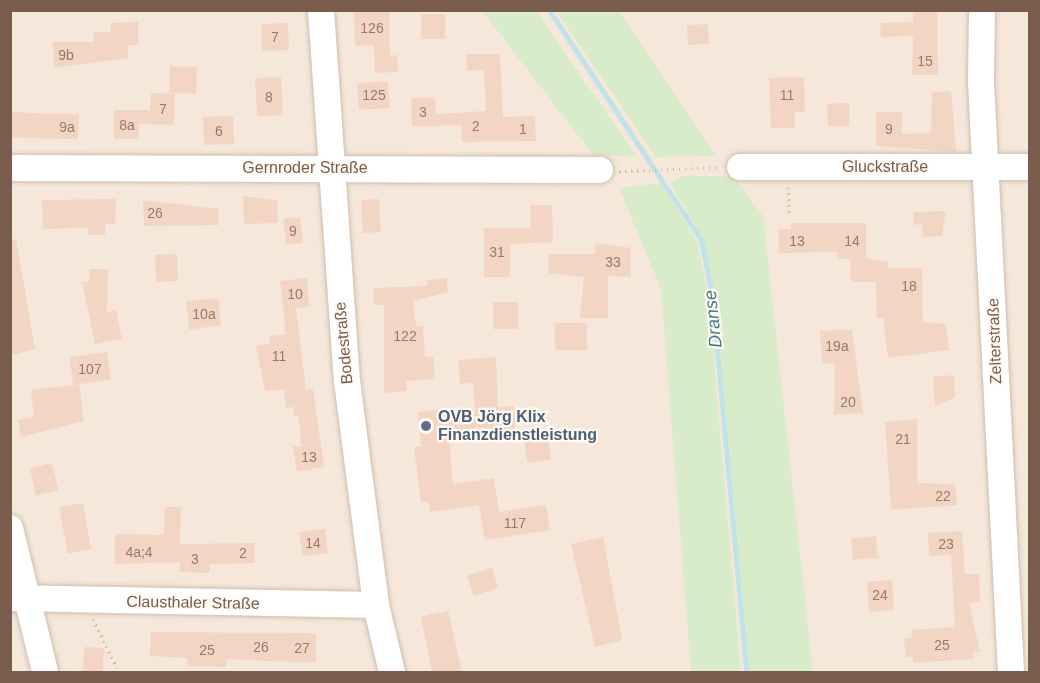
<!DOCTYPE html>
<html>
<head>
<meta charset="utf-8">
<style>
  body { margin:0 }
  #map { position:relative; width:1040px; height:683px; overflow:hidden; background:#fdf6ec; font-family:Arial,sans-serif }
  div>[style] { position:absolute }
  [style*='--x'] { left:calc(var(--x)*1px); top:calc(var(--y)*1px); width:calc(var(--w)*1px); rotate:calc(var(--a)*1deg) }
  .residential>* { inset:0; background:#f5e8da; transform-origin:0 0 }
  .green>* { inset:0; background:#d8ecc9 }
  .stream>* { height:5px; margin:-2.5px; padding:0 2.5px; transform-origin:2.5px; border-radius:2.5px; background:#bfe3e8 }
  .building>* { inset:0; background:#f3d5c3; transform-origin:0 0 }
  .path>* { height:3px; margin-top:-1.5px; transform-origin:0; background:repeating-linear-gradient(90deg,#d9b8a5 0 1.5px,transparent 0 6px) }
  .roads { filter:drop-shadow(0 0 2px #d1beb0) drop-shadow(0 0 2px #d1beb0) }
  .minor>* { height:26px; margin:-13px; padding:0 13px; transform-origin:13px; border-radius:13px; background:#fff }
  .dots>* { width:16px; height:16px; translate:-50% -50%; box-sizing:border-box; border:3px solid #fffaf3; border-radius:50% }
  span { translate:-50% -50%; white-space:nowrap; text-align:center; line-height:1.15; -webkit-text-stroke:4.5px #fffaf3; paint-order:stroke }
  .number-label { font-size:14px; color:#987a6a }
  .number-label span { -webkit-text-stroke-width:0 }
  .street-label { font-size:16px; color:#7a5c4d }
  .service-label { font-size:16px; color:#4e5e75; font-weight:700 }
  .left { translate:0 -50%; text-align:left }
  .water-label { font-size:18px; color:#437c86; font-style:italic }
  .frame { position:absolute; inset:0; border:12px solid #7a5c4d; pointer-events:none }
</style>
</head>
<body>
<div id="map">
  <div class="residential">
    <div style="left:11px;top:11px;width:1018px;height:661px"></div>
  </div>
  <div class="green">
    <div style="clip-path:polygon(482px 11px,536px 11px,637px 157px,593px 155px)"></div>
    <div style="clip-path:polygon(556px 11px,619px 11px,716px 156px,656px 157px)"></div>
    <div style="clip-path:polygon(682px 176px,733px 176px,763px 216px,813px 672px,749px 672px,715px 295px,703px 238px,670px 183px)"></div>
    <div style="clip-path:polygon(661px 183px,697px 241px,708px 295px,741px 672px,691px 672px,661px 289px,619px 188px)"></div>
  </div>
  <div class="stream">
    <div style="--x:549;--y:10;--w:276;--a:56.5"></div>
    <div style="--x:701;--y:240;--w:56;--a:78.7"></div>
    <div style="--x:712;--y:295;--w:379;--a:84.8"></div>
  </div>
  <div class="building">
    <div style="clip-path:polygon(913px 10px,937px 10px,938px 75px,912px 75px,913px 36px,881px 37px,880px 23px,913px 22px)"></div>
    <div style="clip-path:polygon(389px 11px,390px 56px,397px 55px,398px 72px,375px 73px,374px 45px,355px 46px,354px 12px)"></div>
    <div style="left:445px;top:14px;width:25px;height:24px;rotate:90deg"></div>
    <div style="clip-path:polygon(138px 22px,138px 45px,128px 45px,128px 58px,54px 68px,53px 42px,94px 42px,93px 32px,111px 32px,110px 23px)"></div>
    <div style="left:288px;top:23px;width:27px;height:27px;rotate:88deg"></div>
    <div style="left:708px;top:24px;width:20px;height:21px;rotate:87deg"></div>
    <div style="clip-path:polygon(466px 54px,500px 54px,503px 117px,535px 116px,536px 141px,462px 142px,461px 125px,412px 127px,411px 98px,435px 97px,436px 114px,486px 111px,484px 70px,467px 71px)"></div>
    <div style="left:170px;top:66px;width:27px;height:27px;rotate:2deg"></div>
    <div style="left:281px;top:77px;width:38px;height:26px;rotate:87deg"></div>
    <div style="clip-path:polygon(804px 77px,805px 112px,795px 112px,795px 128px,771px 128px,769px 78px)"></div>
    <div style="left:388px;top:81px;width:27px;height:31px;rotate:86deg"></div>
    <div style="clip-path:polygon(951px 91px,956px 152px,876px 146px,876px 112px,902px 112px,902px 134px,931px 133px,932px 92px)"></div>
    <div style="clip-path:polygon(151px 93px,175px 94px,174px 125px,139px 124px,139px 139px,114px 139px,114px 110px,150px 110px)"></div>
    <div style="left:849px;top:103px;width:23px;height:22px;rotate:88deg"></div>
    <div style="left:10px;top:112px;width:69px;height:25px;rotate:2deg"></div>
    <div style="left:233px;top:116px;width:28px;height:30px;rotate:88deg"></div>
    <div style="clip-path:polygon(243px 196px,277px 200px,278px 223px,244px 224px)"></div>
    <div style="clip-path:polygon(116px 199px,115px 224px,105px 224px,105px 235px,88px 235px,88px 228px,43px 229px,42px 200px)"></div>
    <div style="left:379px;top:199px;width:33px;height:18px;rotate:87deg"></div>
    <div style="clip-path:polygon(143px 200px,218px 209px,219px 225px,144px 226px)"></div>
    <div style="clip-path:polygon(530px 205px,552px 205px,553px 242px,510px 244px,510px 277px,484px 277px,484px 228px,531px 228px)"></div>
    <div style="clip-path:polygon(946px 211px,942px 236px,923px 237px,922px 224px,914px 225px,913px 212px)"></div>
    <div style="left:300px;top:217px;width:26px;height:17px;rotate:83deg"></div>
    <div style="clip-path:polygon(791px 223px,866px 223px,866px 258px,888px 262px,888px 268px,922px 268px,923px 322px,946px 324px,949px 350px,888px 358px,883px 318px,877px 318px,876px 282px,851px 282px,850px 259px,837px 259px,837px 252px,779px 253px,779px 229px,791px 229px)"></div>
    <div style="clip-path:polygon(16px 239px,35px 349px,10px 356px,10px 240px)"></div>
    <div style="clip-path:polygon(595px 243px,631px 248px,631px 277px,608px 276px,608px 318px,580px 318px,584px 277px,549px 273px,548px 254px,595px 254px)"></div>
    <div style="left:177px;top:254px;width:27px;height:22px;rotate:88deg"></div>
    <div style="clip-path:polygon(89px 269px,108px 269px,107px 312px,116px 310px,122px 339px,95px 344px,82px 282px,89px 282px)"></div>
    <div style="clip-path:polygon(307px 278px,309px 307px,296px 308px,306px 390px,313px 389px,324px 467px,297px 472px,293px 447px,302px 446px,298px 415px,294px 416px,293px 407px,286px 408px,284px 389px,265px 391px,256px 346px,270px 344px,269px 336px,286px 334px,280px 281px)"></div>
    <div style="clip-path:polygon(447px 278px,448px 292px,413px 301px,416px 326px,423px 326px,425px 357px,433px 356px,435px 379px,406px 381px,407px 391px,384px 393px,384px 305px,374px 305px,373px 288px,427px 286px,427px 280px)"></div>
    <div style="left:218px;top:298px;width:28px;height:32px;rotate:84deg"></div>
    <div style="left:493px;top:302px;width:25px;height:27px"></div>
    <div style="left:587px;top:323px;width:27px;height:32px;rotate:90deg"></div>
    <div style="clip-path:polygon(852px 329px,863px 413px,834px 415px,835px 363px,822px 364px,820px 331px)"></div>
    <div style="left:107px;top:352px;width:28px;height:38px;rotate:82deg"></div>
    <div style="clip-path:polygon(496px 357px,498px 407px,514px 406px,515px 430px,449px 438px,453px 484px,494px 478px,499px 512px,546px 505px,550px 530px,485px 540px,479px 505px,430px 512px,428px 502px,421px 503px,414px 447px,421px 446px,418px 412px,442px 409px,443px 420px,475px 415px,473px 383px,460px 384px,458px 360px)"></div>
    <div style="clip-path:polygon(954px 375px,955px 398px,935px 406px,933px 377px)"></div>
    <div style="clip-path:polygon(79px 384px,84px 421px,21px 437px,18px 420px,34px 417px,31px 390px)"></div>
    <div style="clip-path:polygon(917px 419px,917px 483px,955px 484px,957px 505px,891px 510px,885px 422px)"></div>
    <div style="left:548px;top:435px;width:25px;height:24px;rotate:83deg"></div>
    <div style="left:52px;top:463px;width:28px;height:23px;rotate:77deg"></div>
    <div style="left:83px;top:503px;width:47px;height:24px;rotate:80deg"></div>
    <div style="clip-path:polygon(165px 507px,181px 507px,180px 544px,255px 543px,255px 563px,210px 564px,209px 573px,180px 572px,180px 562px,115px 564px,115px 534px,164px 535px)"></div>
    <div style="left:325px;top:529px;width:24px;height:26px;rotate:83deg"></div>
    <div style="clip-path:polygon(962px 531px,965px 574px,979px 574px,980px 602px,969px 603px,980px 652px,973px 652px,973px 659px,913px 663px,913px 657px,906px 657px,904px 639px,912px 638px,911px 630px,955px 627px,951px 555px,929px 556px,928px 533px)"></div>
    <div style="left:876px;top:536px;width:22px;height:25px;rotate:85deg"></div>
    <div style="clip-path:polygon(603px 537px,622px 640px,595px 647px,571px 544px)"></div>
    <div style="left:492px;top:568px;width:21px;height:26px;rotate:73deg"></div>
    <div style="left:892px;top:580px;width:30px;height:25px;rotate:86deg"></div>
    <div style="clip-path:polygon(448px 611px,462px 672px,432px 672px,421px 617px)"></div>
    <div style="clip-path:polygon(151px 632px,316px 633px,316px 663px,227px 659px,226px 667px,187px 666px,187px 658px,150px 656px)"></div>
    <div style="left:84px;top:647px;width:20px;height:25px;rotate:3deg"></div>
  </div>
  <div class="path">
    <div style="--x:619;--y:171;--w:101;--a:-2.3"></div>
    <div style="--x:788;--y:187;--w:28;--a:88"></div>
    <div style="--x:93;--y:619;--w:55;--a:63.9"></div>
  </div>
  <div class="roads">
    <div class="minor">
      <div style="--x:321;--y:10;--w:372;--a:86"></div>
      <div style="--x:347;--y:381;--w:226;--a:82.6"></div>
      <div style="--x:376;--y:605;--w:69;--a:76.6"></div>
      <div style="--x:982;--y:10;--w:72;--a:90.8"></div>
      <div style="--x:981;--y:82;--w:591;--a:87.09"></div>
      <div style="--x:740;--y:167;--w:290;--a:0"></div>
      <div style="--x:10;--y:168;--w:590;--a:0.19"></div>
      <div style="--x:10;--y:528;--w:148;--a:76.3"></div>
      <div style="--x:10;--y:598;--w:366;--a:1.1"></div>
    </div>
  </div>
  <div class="dots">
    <div style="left:426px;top:426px;background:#5c6f8a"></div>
  </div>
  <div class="number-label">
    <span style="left:372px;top:28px">126</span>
    <span style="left:275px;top:37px">7</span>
    <span style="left:66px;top:55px">9b</span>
    <span style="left:925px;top:61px">15</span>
    <span style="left:374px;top:95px">125</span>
    <span style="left:787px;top:95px">11</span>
    <span style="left:269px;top:97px">8</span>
    <span style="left:163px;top:109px">7</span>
    <span style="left:423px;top:112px">3</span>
    <span style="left:127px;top:125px">8a</span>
    <span style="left:476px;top:126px">2</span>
    <span style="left:67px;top:127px">9a</span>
    <span style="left:523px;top:129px">1</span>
    <span style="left:889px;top:129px">9</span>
    <span style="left:219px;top:131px">6</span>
    <span style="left:155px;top:213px">26</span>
    <span style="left:293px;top:231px">9</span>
    <span style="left:797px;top:241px">13</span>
    <span style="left:852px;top:241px">14</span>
    <span style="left:497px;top:252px">31</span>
    <span style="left:613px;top:262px">33</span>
    <span style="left:909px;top:286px">18</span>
    <span style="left:295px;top:294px">10</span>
    <span style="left:204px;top:314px">10a</span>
    <span style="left:405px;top:336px">122</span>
    <span style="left:837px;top:346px">19a</span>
    <span style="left:279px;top:356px">11</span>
    <span style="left:90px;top:369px">107</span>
    <span style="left:848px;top:402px">20</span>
    <span style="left:903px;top:439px">21</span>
    <span style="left:309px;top:457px">13</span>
    <span style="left:943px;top:496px">22</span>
    <span style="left:515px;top:523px">117</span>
    <span style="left:313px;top:543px">14</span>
    <span style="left:946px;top:544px">23</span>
    <span style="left:139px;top:552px">4a;4</span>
    <span style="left:243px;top:553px">2</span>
    <span style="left:195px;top:559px">3</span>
    <span style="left:880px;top:595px">24</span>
    <span style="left:942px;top:645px">25</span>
    <span style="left:261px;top:647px">26</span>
    <span style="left:302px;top:648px">27</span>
    <span style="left:207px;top:650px">25</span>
  </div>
  <div class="street-label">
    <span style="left:885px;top:167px">Gluckstraße</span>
    <span style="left:305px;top:168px">Gernroder Straße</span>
    <span style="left:995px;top:341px;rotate:-92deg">Zelterstraße</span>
    <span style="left:344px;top:343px;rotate:-95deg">Bodestraße</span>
    <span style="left:193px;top:603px;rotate:1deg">Clausthaler Straße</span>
  </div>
  <div class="service-label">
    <span class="left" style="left:438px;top:426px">OVB Jörg Klix<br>Finanzdienstleistung</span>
  </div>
  <div class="water-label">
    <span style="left:713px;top:319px;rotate:-96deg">Dranse</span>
  </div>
  <div class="frame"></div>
</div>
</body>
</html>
